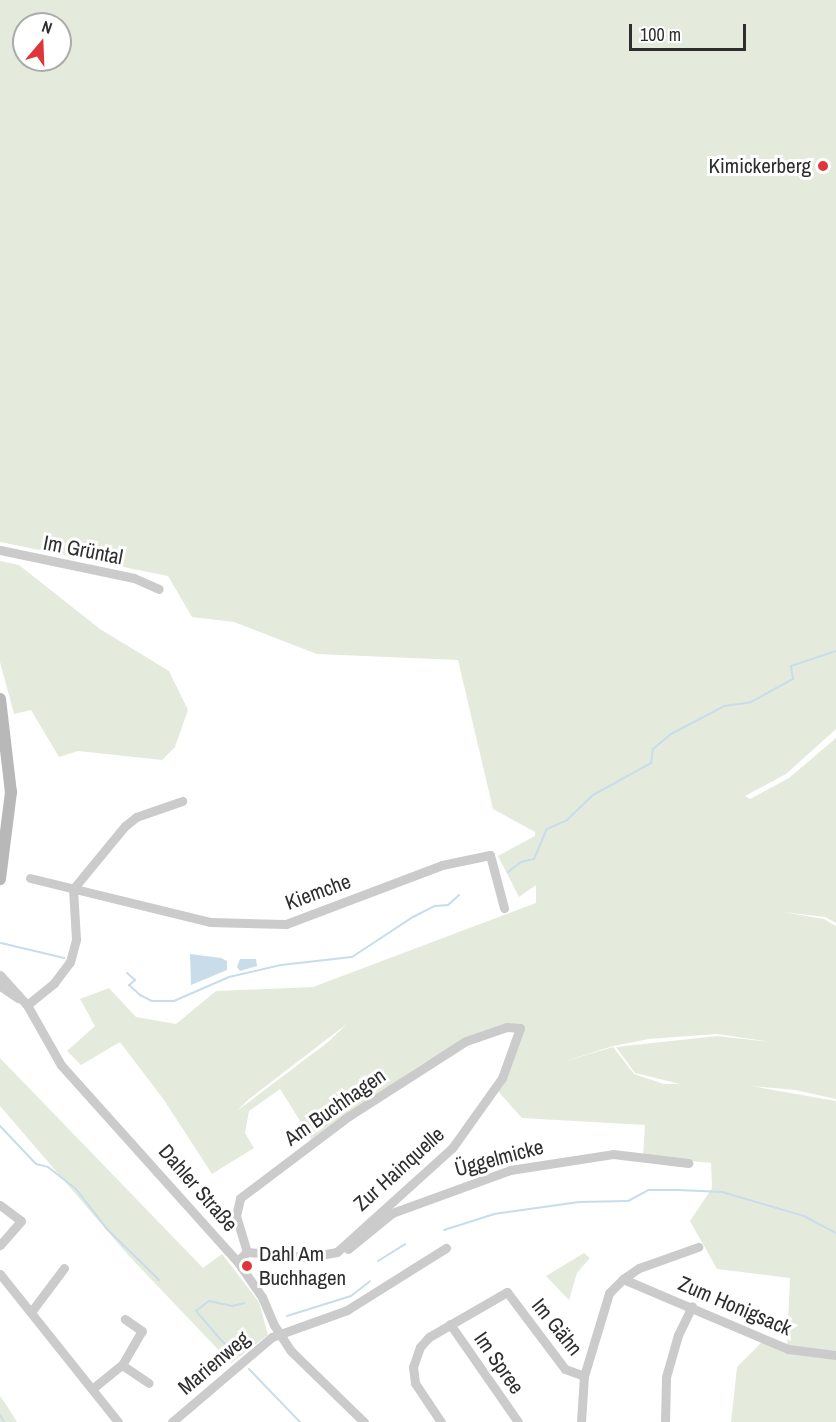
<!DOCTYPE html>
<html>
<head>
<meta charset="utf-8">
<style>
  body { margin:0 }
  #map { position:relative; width:836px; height:1422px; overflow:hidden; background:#fff; font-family:"Archivo Narrow",sans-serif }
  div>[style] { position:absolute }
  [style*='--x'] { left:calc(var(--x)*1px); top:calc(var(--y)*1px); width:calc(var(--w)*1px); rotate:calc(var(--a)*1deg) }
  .green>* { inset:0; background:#e4ebdc }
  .water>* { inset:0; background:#c9dcea }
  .stream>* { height:2px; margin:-1px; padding:0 1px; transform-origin:1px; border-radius:1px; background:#c9dcea }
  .street>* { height:9px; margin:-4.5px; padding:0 4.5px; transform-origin:4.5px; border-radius:4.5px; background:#cbcbcb }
  .secondary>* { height:12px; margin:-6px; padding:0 6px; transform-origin:6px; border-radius:6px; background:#b8b8b8 }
  .dots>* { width:16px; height:16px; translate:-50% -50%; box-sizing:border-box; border:3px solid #fff; border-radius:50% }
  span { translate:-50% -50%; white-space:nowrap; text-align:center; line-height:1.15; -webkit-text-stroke:6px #fff; paint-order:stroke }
  .poi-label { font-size:21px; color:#2e2e2e }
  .right { translate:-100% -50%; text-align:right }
  .left { translate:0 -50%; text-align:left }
  .street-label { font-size:21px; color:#2e2e2e }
  .north { position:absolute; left:12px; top:12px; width:60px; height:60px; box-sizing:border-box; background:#fff; border:2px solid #ababab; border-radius:50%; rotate:19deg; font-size:16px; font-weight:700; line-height:24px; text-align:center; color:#2e2e2e }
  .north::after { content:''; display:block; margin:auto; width:21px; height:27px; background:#df363c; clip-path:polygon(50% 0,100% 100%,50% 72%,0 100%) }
  .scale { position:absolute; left:629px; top:24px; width:117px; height:27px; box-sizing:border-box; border:3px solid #2e2e2e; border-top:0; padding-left:8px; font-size:18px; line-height:21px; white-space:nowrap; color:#2e2e2e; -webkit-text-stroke:4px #fff; paint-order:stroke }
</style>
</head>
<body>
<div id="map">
  <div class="green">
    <div style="clip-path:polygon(evenodd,0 0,836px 0,836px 729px,786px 774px,745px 796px,750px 799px,789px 778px,836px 738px,836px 923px,825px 917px,783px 912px,824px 919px,836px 926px,836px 1099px,795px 1090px,751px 1086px,836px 1101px,836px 1354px,787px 1347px,790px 1278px,717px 1269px,690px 1221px,712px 1188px,711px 1163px,643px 1156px,645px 1125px,522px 1118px,496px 1089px,521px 1028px,464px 1040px,419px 1066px,312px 1140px,280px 1089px,249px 1111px,245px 1133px,254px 1148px,212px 1174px,164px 1100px,120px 1042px,81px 1065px,67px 1051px,95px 1026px,80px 999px,109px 988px,136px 1017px,176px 1024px,216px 991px,313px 987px,536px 903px,536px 885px,519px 897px,498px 856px,535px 836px,535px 832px,493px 809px,458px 660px,317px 654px,234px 622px,192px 617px,168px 576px,0 542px,0 0,24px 24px,60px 24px,60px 60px,24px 60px,24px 24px,0 0,348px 1023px,328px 1042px,237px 1111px,249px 1099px,348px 1023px,0 0,717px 1034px,771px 1042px,717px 1036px,616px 1047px,635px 1073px,680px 1084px,664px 1084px,634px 1074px,613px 1047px,559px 1063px,613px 1046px,649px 1039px,717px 1034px)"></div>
    <div style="clip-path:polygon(0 561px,19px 565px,100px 629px,169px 671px,188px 710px,175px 747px,162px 760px,78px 751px,59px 757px,31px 710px,14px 714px,0 662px)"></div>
    <div style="clip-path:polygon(0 1058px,203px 1268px,222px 1254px,259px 1302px,268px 1335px,231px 1363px,128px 1255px,0 1106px)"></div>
    <div style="clip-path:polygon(584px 1253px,590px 1258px,577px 1273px,569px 1300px,546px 1276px)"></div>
    <div style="clip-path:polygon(765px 1339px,836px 1356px,836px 1422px,731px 1422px,737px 1367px)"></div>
    <div style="clip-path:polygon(0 1396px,7px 1406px,17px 1422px,0 1422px)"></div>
  </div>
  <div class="water">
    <div style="clip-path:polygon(190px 954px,221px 958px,227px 961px,227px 970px,191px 985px)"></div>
    <div style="clip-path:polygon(240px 959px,256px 959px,257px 966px,240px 971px,237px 967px)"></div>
  </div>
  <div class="stream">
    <div style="--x:508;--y:872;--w:16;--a:-38"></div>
    <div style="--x:521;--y:862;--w:13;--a:-13"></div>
    <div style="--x:534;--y:859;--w:33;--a:-67"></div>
    <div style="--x:547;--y:829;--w:22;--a:-24"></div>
    <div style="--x:567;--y:820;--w:36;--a:-44"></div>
    <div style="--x:593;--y:795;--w:66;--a:-28.9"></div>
    <div style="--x:651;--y:763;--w:14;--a:-82"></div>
    <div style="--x:653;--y:749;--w:23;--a:-40"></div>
    <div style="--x:671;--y:734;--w:60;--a:-27.8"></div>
    <div style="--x:724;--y:706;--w:27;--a:-8"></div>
    <div style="--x:751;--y:702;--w:48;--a:-28.7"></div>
    <div style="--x:793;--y:679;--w:13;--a:-99"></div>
    <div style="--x:791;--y:666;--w:47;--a:-18.4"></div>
    <div style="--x:1;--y:943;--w:65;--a:13.4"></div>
    <div style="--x:127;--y:973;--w:11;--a:41"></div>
    <div style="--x:135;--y:980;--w:8;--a:140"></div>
    <div style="--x:129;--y:985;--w:15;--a:42"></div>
    <div style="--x:140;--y:995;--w:13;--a:27"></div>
    <div style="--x:152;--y:1001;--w:22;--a:0"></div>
    <div style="--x:174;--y:1001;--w:60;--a:-23.6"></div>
    <div style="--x:229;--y:977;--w:53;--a:-13"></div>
    <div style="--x:281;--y:965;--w:71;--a:-6.4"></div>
    <div style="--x:352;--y:957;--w:73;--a:-33.3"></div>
    <div style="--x:413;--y:917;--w:25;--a:-27"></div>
    <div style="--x:435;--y:906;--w:13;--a:-4"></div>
    <div style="--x:448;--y:905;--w:15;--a:-42"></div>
    <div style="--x:0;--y:1126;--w:52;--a:46.5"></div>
    <div style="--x:36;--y:1164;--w:12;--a:14"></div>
    <div style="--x:48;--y:1167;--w:36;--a:38"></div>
    <div style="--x:76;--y:1189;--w:51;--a:52.2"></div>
    <div style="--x:107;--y:1229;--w:73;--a:44.4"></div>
    <div style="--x:444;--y:1230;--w:52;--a:-17.7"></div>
    <div style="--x:494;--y:1214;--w:86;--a:-8"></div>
    <div style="--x:579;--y:1202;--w:49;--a:-1.2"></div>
    <div style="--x:628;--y:1201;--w:24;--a:-28"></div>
    <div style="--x:649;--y:1190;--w:29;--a:0"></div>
    <div style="--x:678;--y:1190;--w:44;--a:2.6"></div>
    <div style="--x:722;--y:1192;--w:85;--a:16.3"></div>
    <div style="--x:804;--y:1216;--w:36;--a:28"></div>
    <div style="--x:378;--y:1261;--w:32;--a:-32"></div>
    <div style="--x:287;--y:1316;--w:67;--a:-17.4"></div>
    <div style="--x:351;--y:1296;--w:24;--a:-38"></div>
    <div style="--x:235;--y:1356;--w:60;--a:-130.9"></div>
    <div style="--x:196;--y:1311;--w:16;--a:-38"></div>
    <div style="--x:209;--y:1301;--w:24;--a:12"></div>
    <div style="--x:232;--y:1306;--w:13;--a:-13"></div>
    <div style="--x:249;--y:1369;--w:74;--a:46.1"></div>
    <div style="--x:0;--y:1415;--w:8;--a:60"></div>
  </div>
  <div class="street">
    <div style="--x:0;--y:550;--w:137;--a:11.8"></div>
    <div style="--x:134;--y:578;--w:27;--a:24"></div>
    <div style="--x:30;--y:878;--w:185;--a:13.7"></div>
    <div style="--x:210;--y:922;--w:76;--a:1.5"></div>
    <div style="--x:286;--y:924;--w:167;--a:-20.7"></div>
    <div style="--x:442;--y:865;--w:49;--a:-11.8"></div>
    <div style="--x:490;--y:855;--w:55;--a:75.2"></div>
    <div style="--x:73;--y:889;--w:82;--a:-50.5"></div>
    <div style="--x:125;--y:826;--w:14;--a:-39"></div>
    <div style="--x:136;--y:817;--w:49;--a:-19.2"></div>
    <div style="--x:0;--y:975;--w:40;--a:48"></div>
    <div style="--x:27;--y:1005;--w:69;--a:60.5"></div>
    <div style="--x:61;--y:1065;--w:263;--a:48.1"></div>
    <div style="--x:237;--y:1261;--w:44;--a:55.2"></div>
    <div style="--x:262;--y:1297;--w:30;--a:67"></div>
    <div style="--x:274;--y:1325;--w:31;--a:57"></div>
    <div style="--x:291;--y:1351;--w:102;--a:44.2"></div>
    <div style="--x:0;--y:986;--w:22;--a:34"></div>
    <div style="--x:27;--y:1005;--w:35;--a:-39"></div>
    <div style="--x:54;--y:983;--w:26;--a:-53"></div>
    <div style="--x:70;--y:962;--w:24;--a:-75"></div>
    <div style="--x:76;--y:939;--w:50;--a:-93.4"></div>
    <div style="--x:0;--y:1205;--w:26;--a:37"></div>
    <div style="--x:21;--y:1221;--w:32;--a:131"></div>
    <div style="--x:348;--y:1249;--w:57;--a:-39.3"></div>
    <div style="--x:392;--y:1213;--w:126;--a:-20"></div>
    <div style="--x:510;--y:1170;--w:104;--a:-8.8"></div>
    <div style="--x:613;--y:1154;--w:76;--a:6.8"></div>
    <div style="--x:237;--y:1261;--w:13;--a:-42"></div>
    <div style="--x:247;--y:1252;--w:38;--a:-107"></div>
    <div style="--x:236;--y:1216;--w:18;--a:-77"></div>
    <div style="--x:240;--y:1198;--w:136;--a:-37"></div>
    <div style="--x:349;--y:1116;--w:139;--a:-32.7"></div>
    <div style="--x:466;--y:1041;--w:43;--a:-18.9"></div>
    <div style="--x:507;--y:1027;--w:13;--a:4"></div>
    <div style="--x:520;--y:1028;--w:53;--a:109.8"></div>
    <div style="--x:502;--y:1078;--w:86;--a:125.5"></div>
    <div style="--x:452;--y:1148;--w:155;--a:137.9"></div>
    <div style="--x:337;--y:1252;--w:29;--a:170"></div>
    <div style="--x:308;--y:1257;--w:61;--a:-175.3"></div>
    <div style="--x:0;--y:1274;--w:189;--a:51.4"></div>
    <div style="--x:623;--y:1279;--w:19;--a:-35"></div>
    <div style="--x:639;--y:1268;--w:63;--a:-19.6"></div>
    <div style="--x:31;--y:1312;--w:55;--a:-53.1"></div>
    <div style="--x:450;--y:1324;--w:119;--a:55.2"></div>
    <div style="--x:122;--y:1365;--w:32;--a:34"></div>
    <div style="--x:92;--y:1389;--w:38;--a:-39"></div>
    <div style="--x:122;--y:1365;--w:39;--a:-60"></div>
    <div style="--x:142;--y:1331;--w:21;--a:-145"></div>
    <div style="--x:172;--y:1422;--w:131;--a:-40.4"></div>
    <div style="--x:272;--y:1337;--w:80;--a:-19.8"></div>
    <div style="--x:347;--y:1310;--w:117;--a:-32.1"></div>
    <div style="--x:441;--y:1422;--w:47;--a:-123.7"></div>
    <div style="--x:415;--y:1383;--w:16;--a:-97"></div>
    <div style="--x:413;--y:1367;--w:21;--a:-71"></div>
    <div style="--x:420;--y:1347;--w:13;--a:-48"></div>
    <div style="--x:429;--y:1337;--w:90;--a:-30"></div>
    <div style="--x:507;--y:1292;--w:96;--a:53"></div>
    <div style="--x:565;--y:1369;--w:20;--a:20"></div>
    <div style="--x:581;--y:1422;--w:46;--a:-86.3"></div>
    <div style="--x:584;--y:1376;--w:87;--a:-73.2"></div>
    <div style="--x:609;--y:1293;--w:20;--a:-45"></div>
    <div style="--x:623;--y:1279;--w:179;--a:23"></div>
    <div style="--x:788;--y:1349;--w:48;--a:7.1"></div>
    <div style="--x:665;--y:1422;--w:45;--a:-88.7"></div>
    <div style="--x:666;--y:1377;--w:44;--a:-74.1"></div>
    <div style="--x:678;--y:1335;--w:32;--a:-64"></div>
  </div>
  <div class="secondary">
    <div style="--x:0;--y:699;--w:94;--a:83.3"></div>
    <div style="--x:11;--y:792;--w:88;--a:97.2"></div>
  </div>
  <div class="dots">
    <div style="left:823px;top:166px;background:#df363c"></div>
    <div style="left:247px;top:1266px;background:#df363c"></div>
  </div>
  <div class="poi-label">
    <span class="right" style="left:811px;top:166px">Kimickerberg</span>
    <span class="left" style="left:259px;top:1266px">Dahl Am<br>Buchhagen</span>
  </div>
  <div class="street-label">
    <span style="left:83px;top:550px;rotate:11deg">Im Grüntal</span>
    <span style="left:318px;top:892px;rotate:-20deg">Kiemche</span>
    <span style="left:335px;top:1107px;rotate:-35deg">Am Buchhagen</span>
    <span style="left:499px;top:1158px;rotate:-15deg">Üggelmicke</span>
    <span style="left:399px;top:1169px;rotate:-42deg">Zur Hainquelle</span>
    <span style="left:198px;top:1188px;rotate:49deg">Dahler Straße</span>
    <span style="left:735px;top:1306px;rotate:23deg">Zum Honigsack</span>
    <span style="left:557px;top:1327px;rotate:51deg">Im Gähn</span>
    <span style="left:214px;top:1363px;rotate:-40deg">Marienweg</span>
    <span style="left:499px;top:1363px;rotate:55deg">Im Spree</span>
  </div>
  <div class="north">N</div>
  <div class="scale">100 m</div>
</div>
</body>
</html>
